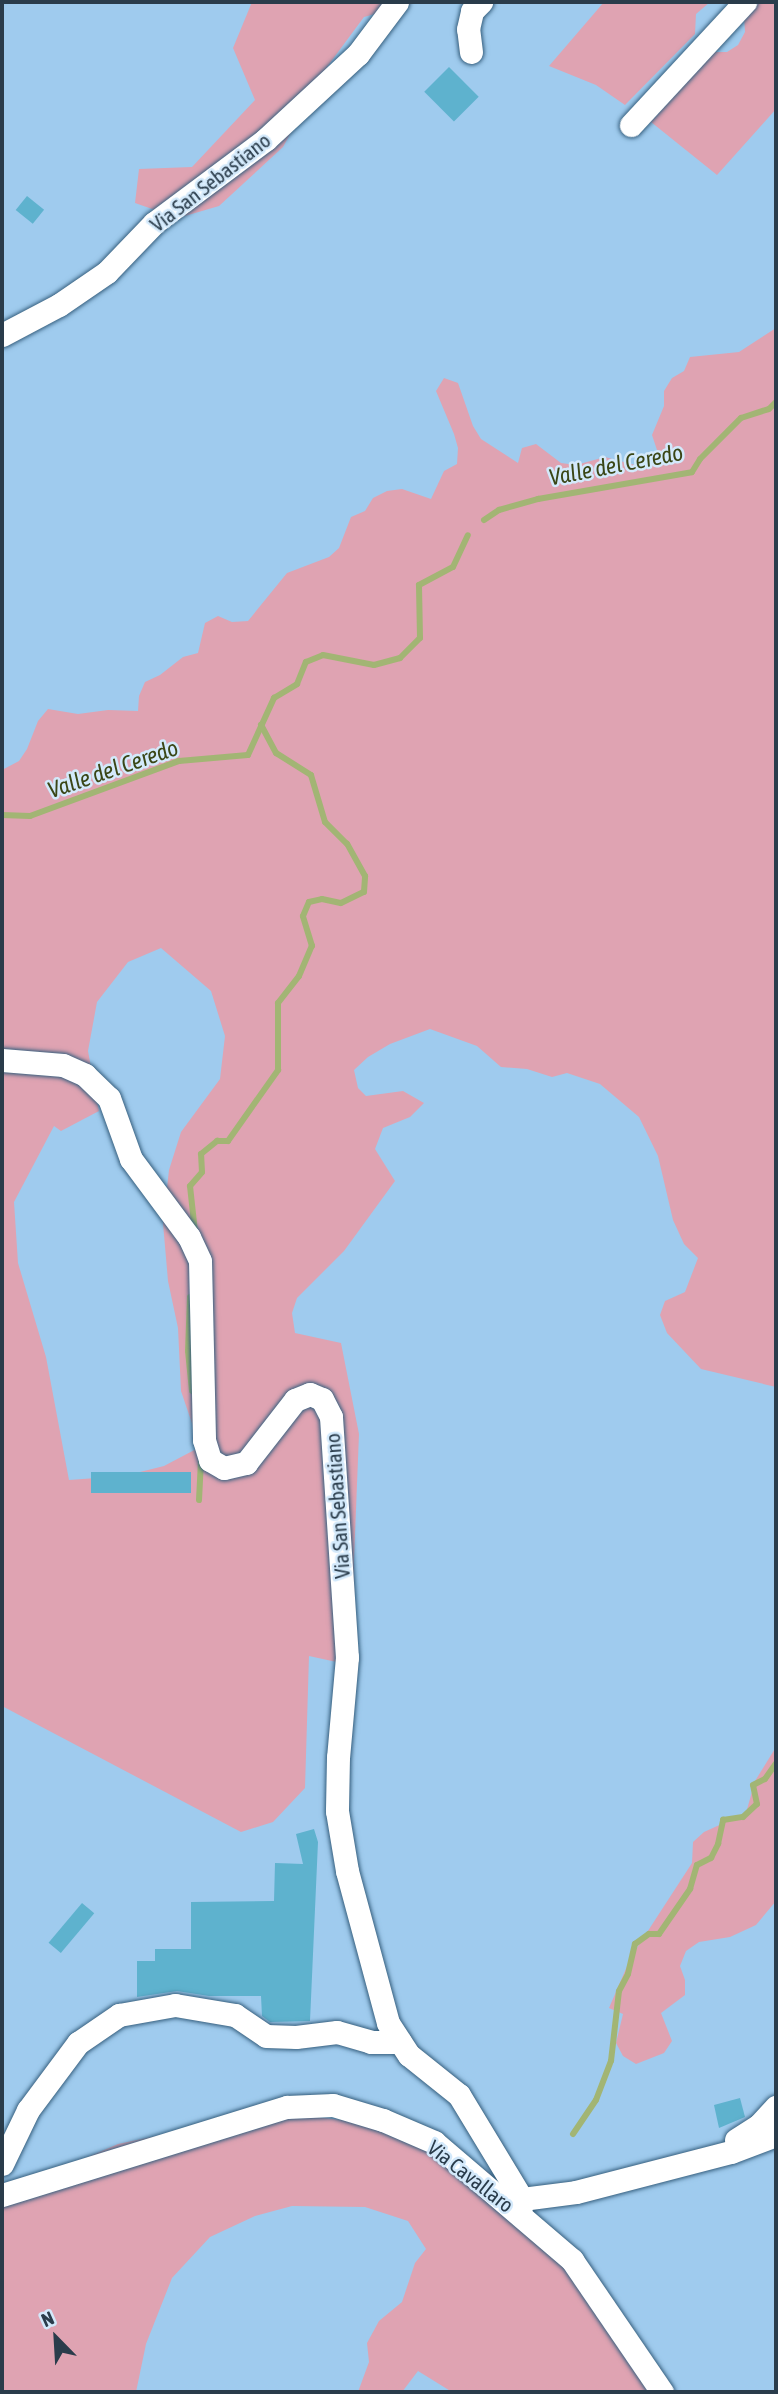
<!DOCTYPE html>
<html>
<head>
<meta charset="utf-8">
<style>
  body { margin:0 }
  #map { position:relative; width:778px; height:2394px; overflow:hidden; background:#9fcbee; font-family:"Asap Condensed",sans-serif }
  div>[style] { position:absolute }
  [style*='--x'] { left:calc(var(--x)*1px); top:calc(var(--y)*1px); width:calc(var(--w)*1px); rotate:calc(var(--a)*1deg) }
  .green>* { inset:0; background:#dfa3b2 }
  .stream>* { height:6px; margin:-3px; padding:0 3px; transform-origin:3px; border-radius:3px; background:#a2b574 }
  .building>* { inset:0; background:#5eb2ce; transform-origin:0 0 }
  .roads { filter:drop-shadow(0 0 2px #365f7e) drop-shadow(0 0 2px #365f7e) }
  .minor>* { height:23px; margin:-11.5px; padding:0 11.5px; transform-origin:11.5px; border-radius:11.5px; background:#fff }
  span { translate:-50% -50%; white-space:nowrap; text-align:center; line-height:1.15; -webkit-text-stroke:5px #d3e9fb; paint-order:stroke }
  .street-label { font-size:21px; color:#2a3c4b }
  .water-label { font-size:23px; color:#3a4616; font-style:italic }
  .frame { position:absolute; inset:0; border:4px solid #2a3c4b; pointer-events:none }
  .north { position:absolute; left:21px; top:2303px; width:70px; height:70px; -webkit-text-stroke:5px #d3e9fb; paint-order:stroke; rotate:336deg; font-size:19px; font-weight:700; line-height:28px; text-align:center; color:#2a3c4b }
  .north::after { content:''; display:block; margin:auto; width:24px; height:32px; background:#2a3c4b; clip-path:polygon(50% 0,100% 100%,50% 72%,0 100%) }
</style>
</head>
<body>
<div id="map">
  <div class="green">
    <div style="clip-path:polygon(252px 2px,418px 2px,364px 17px,327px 67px,283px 147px,219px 206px,178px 218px,135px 203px,139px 169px,192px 167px,255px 100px,233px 48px)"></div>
    <div style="clip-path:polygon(604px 2px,710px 2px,696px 14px,695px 34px,625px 105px,596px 85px,549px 66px)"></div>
    <div style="clip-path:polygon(760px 2px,776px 2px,776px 109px,717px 175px,651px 122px,713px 52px,727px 52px,738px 45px,745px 32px,744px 17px)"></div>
    <div style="clip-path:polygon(evenodd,776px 328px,776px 1387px,701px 1369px,667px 1333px,660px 1315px,665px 1301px,685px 1292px,698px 1258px,684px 1244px,673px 1220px,658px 1156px,639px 1117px,600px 1084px,567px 1073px,552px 1077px,527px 1069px,501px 1067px,477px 1046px,430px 1029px,390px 1044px,368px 1057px,354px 1070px,358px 1088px,366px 1096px,403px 1091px,424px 1103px,410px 1117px,383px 1128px,375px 1149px,395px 1181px,344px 1251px,297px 1298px,292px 1313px,295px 1333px,341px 1343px,359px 1434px,354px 1560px,355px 1666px,309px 1656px,305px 1788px,273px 1822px,241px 1832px,2px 1706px,2px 770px,19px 761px,27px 749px,38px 721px,48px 709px,78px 714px,108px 710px,138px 711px,139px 696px,145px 682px,160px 675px,183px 657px,198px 653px,205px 623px,218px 616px,232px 622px,248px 621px,287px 573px,329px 557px,339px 548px,351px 517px,365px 511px,373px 498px,387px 491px,402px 489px,431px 499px,444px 471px,457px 464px,458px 448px,454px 434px,436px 391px,444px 378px,458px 383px,473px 426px,481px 439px,518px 463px,522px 448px,536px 444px,561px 463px,576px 465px,605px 457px,635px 465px,650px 463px,657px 450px,652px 435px,664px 406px,664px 391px,672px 378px,684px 371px,690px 357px,739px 352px,776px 328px,161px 948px,211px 991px,225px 1036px,220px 1079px,181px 1132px,169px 1170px,163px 1223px,168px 1281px,178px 1328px,181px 1391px,200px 1447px,164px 1466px,124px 1476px,69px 1480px,46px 1357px,18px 1263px,14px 1202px,54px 1126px,61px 1131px,99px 1111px,88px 1051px,97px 1002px,128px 962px,161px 948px)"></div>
    <div style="clip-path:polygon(776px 1747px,776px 1901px,756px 1925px,730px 1937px,699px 1942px,686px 1951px,680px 1966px,685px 1980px,685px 1995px,661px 2013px,672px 2041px,664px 2053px,636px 2064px,623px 2056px,616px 2043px,623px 2014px,609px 2008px,631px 1957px,692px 1863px,693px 1842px,704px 1832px,746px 1813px,755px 1781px)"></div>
    <div style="clip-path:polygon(269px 2112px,397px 2126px,488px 2172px,586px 2271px,669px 2392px,452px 2392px,418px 2371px,402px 2392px,358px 2392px,369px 2362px,367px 2343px,379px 2321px,402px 2302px,415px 2263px,426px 2249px,408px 2221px,365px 2207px,292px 2206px,255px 2216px,210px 2237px,172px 2278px,146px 2344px,136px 2392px,2px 2392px,2px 2194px,118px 2144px)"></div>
  </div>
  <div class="stream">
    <div style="--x:484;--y:520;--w:18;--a:-34"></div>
    <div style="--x:499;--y:510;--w:41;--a:-15.8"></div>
    <div style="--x:538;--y:499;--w:156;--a:-9.9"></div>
    <div style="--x:692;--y:472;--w:15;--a:-58"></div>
    <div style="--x:700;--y:459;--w:58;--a:-45"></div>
    <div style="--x:741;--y:418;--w:29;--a:-18"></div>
    <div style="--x:769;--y:409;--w:10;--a:-45"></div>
    <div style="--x:2;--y:815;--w:28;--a:2"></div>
    <div style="--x:30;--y:816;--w:159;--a:-20.3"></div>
    <div style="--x:179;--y:761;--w:69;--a:-5"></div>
    <div style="--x:248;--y:755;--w:63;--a:-65.5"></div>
    <div style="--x:274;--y:698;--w:27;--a:-31"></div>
    <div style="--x:297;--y:684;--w:24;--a:-68"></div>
    <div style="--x:306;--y:662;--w:18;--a:-22"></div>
    <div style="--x:323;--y:655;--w:52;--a:11.1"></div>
    <div style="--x:374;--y:665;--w:27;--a:-15"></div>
    <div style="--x:400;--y:658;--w:28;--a:-45"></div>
    <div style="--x:420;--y:638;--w:53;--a:-91.1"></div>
    <div style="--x:419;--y:585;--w:38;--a:-28"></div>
    <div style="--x:453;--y:567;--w:35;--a:-65"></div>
    <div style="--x:195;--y:1232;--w:46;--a:-96.2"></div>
    <div style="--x:190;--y:1186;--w:18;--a:-49"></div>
    <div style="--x:202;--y:1172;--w:18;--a:-93"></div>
    <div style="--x:201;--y:1154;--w:21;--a:-39"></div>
    <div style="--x:217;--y:1141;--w:11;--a:0"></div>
    <div style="--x:228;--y:1141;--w:87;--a:-54.8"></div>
    <div style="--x:278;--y:1070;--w:67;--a:-90"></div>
    <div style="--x:278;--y:1003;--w:34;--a:-52"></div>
    <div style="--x:299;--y:976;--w:33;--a:-67"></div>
    <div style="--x:312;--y:946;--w:31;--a:-107"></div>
    <div style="--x:303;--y:916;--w:15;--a:-67"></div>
    <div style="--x:309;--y:902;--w:13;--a:-13"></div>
    <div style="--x:322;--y:899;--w:19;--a:12"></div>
    <div style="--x:341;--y:903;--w:25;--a:-26"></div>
    <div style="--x:364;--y:892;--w:16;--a:-86"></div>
    <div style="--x:365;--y:876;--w:37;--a:-119"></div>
    <div style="--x:347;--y:844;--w:31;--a:-135"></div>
    <div style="--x:325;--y:822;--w:49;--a:-106.6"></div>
    <div style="--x:311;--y:775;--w:41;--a:-147.8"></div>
    <div style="--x:276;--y:753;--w:32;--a:-118"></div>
    <div style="--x:190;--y:1297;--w:54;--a:92.1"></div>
    <div style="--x:188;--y:1351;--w:40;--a:84.3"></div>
    <div style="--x:199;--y:1500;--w:40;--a:-87.1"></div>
    <div style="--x:573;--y:2134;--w:41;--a:-55.9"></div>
    <div style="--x:596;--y:2100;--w:42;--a:-69"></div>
    <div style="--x:611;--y:2061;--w:70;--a:-83.5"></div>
    <div style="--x:619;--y:1991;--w:19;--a:-62"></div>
    <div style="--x:628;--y:1974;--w:31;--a:-77"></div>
    <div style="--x:635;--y:1944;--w:17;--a:-36"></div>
    <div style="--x:649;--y:1934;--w:10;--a:0"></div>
    <div style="--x:659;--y:1934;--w:55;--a:-55.4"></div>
    <div style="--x:690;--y:1889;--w:25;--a:-74"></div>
    <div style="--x:697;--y:1865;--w:16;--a:-27"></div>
    <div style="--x:711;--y:1858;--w:16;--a:-63"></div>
    <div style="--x:718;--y:1844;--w:25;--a:-78"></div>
    <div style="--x:723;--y:1820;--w:20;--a:-9"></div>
    <div style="--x:743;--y:1817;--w:19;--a:-43"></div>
    <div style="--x:757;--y:1804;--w:19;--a:-102"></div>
    <div style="--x:753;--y:1785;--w:13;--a:-27"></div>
    <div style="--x:765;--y:1779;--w:19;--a:-55"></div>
  </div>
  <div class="building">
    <div style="left:449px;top:67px;width:42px;height:35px;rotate:45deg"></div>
    <div style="left:27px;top:196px;width:22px;height:18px;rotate:39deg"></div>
    <div style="left:191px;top:1472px;width:21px;height:100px;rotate:90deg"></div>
    <div style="clip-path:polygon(314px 1829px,318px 1842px,310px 2021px,270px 2022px,262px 2016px,261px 1996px,209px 1996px,177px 1991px,137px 1997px,137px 1961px,155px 1961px,155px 1949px,191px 1949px,191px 1902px,274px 1901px,275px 1863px,303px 1864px,296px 1834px)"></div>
    <div style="left:82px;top:1903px;width:16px;height:52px;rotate:40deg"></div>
    <div style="clip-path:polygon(740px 2098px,745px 2117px,719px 2128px,714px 2105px)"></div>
  </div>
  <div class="roads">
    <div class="minor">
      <div style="--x:471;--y:52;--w:23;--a:-97"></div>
      <div style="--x:468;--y:29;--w:18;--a:-77"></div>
      <div style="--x:472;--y:11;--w:13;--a:-45"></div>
      <div style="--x:631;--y:125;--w:168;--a:-47.2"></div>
      <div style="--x:2;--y:335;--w:64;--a:-27.8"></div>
      <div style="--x:59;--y:305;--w:58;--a:-34.5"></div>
      <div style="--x:107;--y:272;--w:68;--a:-46.2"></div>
      <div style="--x:154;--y:223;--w:139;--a:-36.8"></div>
      <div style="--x:265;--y:140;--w:127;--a:-42.8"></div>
      <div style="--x:358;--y:54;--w:65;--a:-53.1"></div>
      <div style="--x:2;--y:1060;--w:61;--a:4.7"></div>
      <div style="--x:63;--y:1065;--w:24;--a:24"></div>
      <div style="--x:85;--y:1075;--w:33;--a:44"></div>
      <div style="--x:109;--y:1098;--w:65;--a:70.2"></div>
      <div style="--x:131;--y:1159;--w:97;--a:53.4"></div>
      <div style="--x:189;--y:1237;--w:26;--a:65"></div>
      <div style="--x:200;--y:1261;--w:179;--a:88.7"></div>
      <div style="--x:204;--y:1440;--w:21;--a:73"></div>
      <div style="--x:210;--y:1460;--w:16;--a:30"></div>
      <div style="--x:224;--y:1468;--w:23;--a:-13"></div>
      <div style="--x:246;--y:1463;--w:80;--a:-52.1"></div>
      <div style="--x:295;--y:1400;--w:16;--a:-22"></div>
      <div style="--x:310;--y:1394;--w:13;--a:23"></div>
      <div style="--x:322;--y:1399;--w:20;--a:63"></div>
      <div style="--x:331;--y:1417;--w:241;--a:86.2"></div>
      <div style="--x:347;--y:1657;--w:100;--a:95.1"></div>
      <div style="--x:338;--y:1757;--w:54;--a:91.1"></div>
      <div style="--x:337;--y:1811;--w:61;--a:80.5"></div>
      <div style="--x:347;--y:1871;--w:157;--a:74.9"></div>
      <div style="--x:388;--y:2023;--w:38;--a:57"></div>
      <div style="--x:409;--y:2055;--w:64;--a:38.7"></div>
      <div style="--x:459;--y:2095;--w:122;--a:58.8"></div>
      <div style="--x:522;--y:2199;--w:15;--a:98"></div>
      <div style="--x:736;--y:2140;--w:27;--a:-33"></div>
      <div style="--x:759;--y:2125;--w:25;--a:-47"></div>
      <div style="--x:2;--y:2164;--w:60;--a:-64.3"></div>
      <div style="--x:28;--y:2110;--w:84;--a:-53.3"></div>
      <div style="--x:78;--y:2043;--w:50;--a:-34.3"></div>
      <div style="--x:119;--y:2015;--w:57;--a:-10.1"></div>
      <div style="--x:175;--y:2005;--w:61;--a:9.5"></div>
      <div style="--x:235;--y:2015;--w:37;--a:34"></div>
      <div style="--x:266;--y:2036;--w:30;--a:2"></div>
      <div style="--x:296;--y:2037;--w:41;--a:-7"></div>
      <div style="--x:337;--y:2032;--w:35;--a:16"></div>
      <div style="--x:371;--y:2042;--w:29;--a:0"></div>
      <div style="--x:2;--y:2195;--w:298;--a:-17.2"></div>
      <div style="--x:287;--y:2107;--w:46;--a:-2.5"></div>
      <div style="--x:333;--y:2105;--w:52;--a:16.7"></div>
      <div style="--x:383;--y:2120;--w:56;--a:23.3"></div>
      <div style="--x:434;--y:2142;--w:182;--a:40.5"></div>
      <div style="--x:572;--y:2260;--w:160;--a:55.7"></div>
      <div style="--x:522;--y:2199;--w:54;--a:-7.4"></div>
      <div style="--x:576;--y:2192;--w:160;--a:-14.5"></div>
      <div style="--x:731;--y:2152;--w:48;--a:-20.7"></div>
    </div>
  </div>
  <div class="street-label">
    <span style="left:210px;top:182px;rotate:-38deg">Via San Sebastiano</span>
    <span style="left:337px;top:1506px;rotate:-94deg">Via San Sebastiano</span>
    <span style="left:471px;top:2176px;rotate:38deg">Via Cavallaro</span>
  </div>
  <div class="water-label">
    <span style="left:616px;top:465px;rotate:-11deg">Valle del Ceredo</span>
    <span style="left:113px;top:769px;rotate:-19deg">Valle del Ceredo</span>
  </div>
  <div class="frame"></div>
  <div class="north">N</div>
</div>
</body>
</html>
